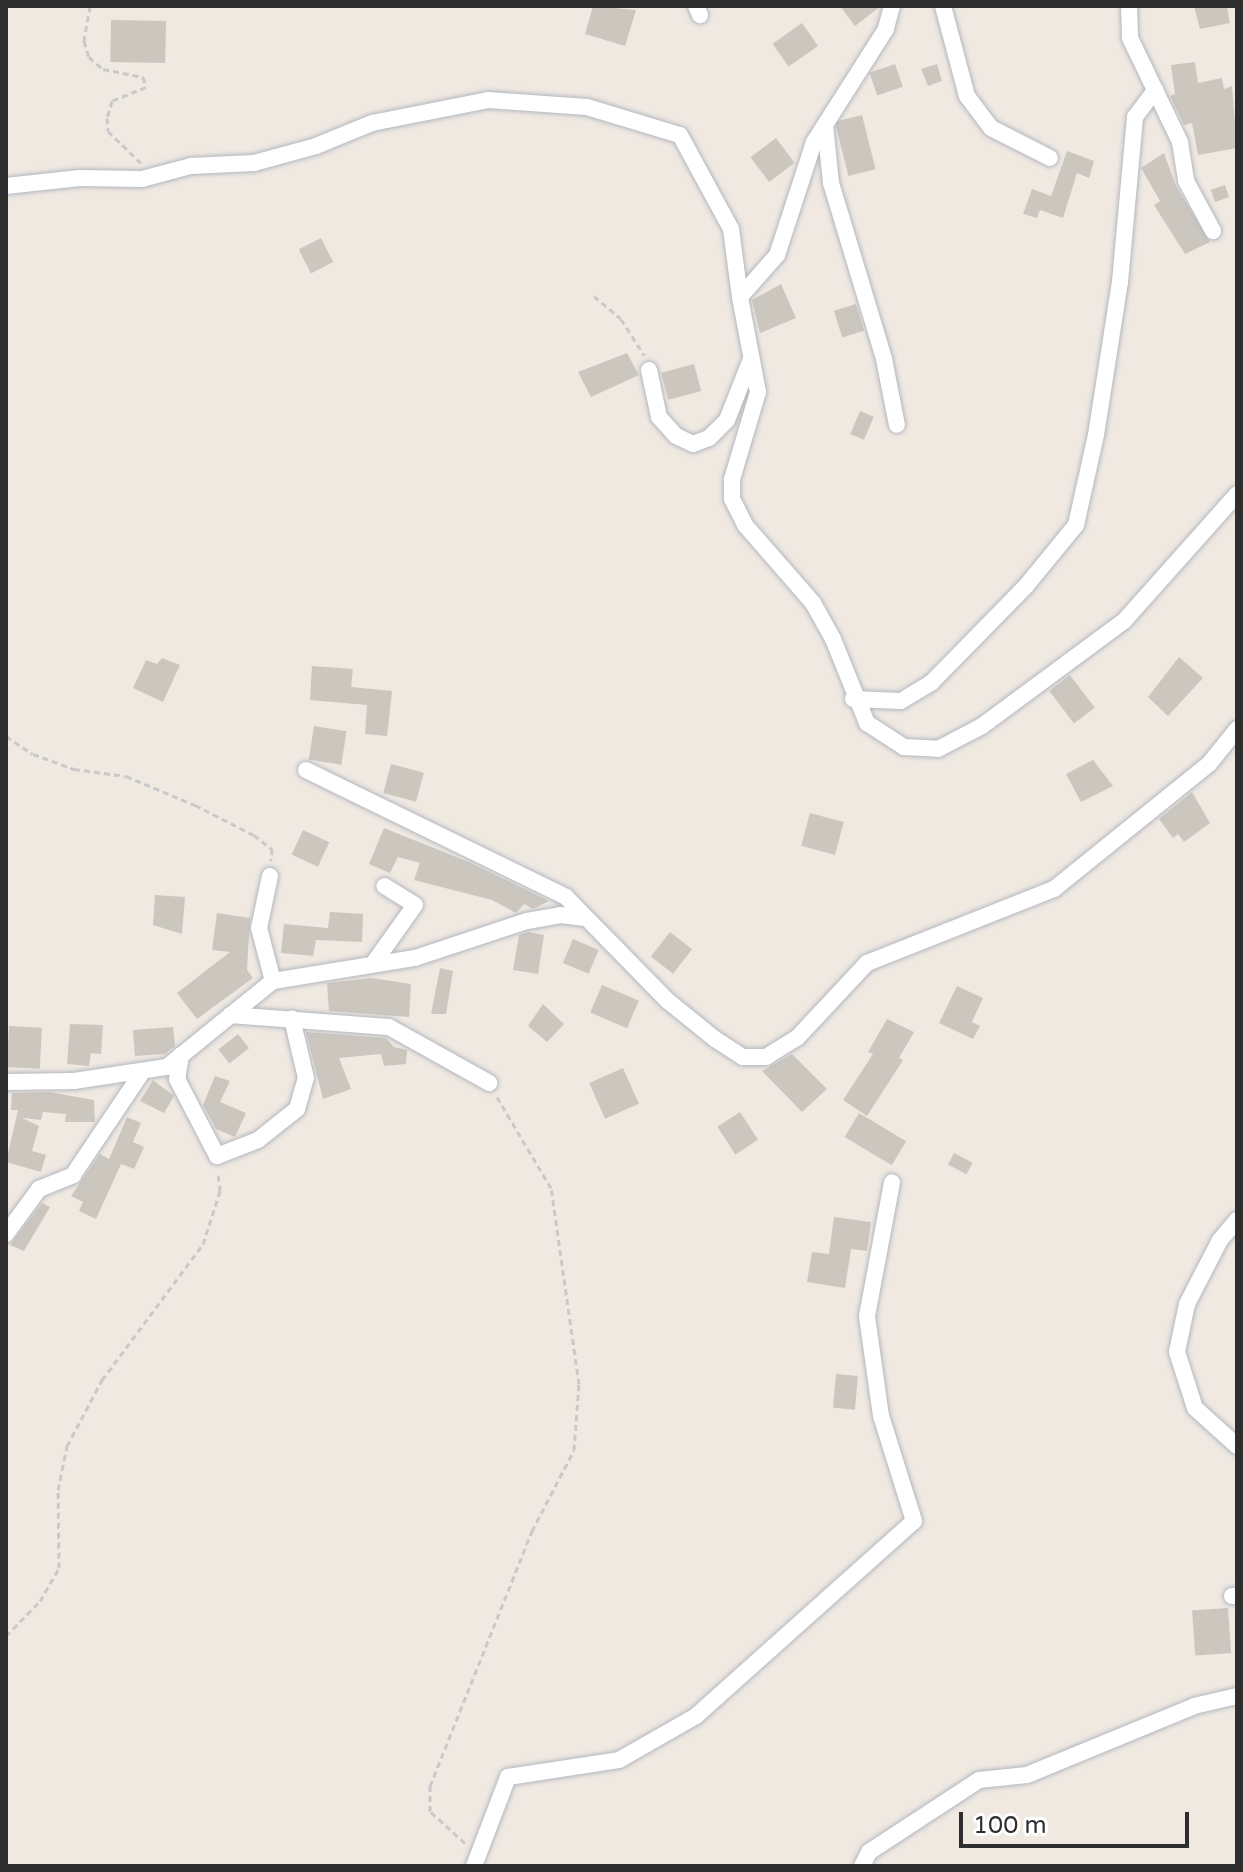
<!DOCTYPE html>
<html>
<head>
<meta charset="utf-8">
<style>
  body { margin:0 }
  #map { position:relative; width:1243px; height:1872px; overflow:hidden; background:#efe9e1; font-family:"Varela Round",sans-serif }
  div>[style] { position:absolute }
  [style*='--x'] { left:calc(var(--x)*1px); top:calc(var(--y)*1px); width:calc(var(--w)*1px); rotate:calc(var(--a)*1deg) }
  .building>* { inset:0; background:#cbc7bf; transform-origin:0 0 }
  .path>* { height:3px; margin-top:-1.5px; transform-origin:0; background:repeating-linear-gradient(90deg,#c9c9c9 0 6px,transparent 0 10px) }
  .roads { filter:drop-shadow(0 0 2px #b4b7c1) drop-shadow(0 0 2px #b4b7c1) }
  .minor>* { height:16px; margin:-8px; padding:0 8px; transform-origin:8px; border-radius:8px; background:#fff }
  span { translate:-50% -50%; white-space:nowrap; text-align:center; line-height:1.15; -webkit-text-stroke:7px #fff; paint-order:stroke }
  .frame { position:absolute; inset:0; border:8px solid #2e2e2e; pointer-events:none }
  .scale { position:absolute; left:959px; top:1812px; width:230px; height:36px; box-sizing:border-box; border:4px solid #2e2e2e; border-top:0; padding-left:10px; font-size:24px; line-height:28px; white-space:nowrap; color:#2e2e2e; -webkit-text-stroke:6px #fff; paint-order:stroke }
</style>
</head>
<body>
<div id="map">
  <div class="building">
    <div style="clip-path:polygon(593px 6px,636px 10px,625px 46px,585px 34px)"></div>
    <div style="clip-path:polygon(840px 6px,881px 6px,855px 26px)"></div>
    <div style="clip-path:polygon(1194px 6px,1227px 6px,1230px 23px,1200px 29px)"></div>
    <div style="left:111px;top:20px;width:55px;height:42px;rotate:1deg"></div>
    <div style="left:802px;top:23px;width:28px;height:36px;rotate:55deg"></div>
    <div style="clip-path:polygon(1195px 62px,1198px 83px,1222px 78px,1224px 89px,1232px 86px,1237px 148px,1198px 155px,1192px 123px,1184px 125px,1170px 96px,1175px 94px,1171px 65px)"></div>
    <div style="left:895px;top:64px;width:24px;height:27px;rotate:71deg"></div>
    <div style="clip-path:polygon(937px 64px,942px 81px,928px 86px,921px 69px)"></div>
    <div style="left:862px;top:115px;width:56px;height:28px;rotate:76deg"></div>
    <div style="left:776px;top:138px;width:31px;height:32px;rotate:53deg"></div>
    <div style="clip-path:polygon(1067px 151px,1094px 161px,1089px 178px,1077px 173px,1063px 218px,1040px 210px,1037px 218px,1023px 214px,1032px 189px,1051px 196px)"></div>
    <div style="clip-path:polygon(1164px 153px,1176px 186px,1210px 242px,1185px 254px,1154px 205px,1160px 201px,1141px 168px)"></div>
    <div style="left:1225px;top:185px;width:13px;height:15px;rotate:72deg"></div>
    <div style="left:321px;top:238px;width:27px;height:25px;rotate:63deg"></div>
    <div style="clip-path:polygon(781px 284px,796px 318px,760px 333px,752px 300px)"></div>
    <div style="left:856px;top:304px;width:28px;height:23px;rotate:73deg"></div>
    <div style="clip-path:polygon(627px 353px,639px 375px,591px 397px,578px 372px)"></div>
    <div style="left:694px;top:364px;width:28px;height:34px;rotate:75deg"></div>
    <div style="left:860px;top:411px;width:15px;height:25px;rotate:23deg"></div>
    <div style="clip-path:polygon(1179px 657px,1203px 678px,1168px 716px,1148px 697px)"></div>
    <div style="clip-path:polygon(162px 658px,180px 665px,163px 702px,133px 688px,146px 660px,157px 664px)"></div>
    <div style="clip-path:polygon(312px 666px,353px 669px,351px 687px,392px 691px,387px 736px,365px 734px,367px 705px,310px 700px)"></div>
    <div style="left:1070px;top:675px;width:41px;height:26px;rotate:53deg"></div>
    <div style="left:314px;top:726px;width:33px;height:34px;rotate:9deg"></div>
    <div style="clip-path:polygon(1093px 760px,1113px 786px,1081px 802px,1066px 774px)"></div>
    <div style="left:391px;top:764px;width:34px;height:30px;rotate:15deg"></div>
    <div style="clip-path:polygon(1192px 792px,1210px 823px,1184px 842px,1178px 834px,1173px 838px,1159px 819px)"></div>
    <div style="left:810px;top:813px;width:35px;height:34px;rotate:15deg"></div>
    <div style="clip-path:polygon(384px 828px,471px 863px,549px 901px,533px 909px,524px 904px,516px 913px,492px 900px,414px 880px,420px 863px,398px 857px,390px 873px,369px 864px)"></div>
    <div style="left:303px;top:830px;width:29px;height:27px;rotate:25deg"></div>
    <div style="clip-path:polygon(155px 895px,185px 897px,182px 934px,153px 925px)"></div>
    <div style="clip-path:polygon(330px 912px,363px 914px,362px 942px,316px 940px,313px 956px,281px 953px,284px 924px,328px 928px)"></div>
    <div style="clip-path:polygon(217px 913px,250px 918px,247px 970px,253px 978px,197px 1019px,177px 993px,230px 952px,212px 950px)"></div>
    <div style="clip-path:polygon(528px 932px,544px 935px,538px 974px,513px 970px,519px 935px)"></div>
    <div style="left:670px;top:932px;width:28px;height:31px;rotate:38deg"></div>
    <div style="left:573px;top:939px;width:28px;height:26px;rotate:23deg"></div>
    <div style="clip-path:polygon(440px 968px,453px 971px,446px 1014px,431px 1014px)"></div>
    <div style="clip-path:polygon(372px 978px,411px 984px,409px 1017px,329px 1011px,327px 983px)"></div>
    <div style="left:602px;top:985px;width:40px;height:30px;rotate:23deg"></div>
    <div style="clip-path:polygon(957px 986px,983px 998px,972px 1022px,980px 1026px,973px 1039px,939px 1023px)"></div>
    <div style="clip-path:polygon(543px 1004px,564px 1024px,547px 1042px,528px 1026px)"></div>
    <div style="clip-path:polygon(887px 1019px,914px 1032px,899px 1058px,903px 1060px,867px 1116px,843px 1100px,873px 1054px,868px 1052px)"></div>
    <div style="clip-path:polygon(70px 1024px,103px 1025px,101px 1054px,91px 1053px,89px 1066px,67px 1064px)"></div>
    <div style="left:9px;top:1026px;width:33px;height:41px;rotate:3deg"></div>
    <div style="clip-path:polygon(173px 1027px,175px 1046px,165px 1054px,135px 1056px,133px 1030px)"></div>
    <div style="clip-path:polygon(306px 1032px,386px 1038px,394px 1047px,407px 1050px,406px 1064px,384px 1066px,381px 1054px,339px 1058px,351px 1089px,323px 1099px)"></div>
    <div style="left:238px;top:1034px;width:18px;height:25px;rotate:52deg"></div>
    <div style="clip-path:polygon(792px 1054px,827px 1089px,802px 1112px,762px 1071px)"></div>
    <div style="left:623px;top:1068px;width:39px;height:37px;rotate:66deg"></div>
    <div style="clip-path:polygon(215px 1076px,230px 1081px,220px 1102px,246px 1113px,235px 1137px,216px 1129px,203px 1105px)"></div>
    <div style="clip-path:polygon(153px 1080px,174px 1096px,164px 1113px,140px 1101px)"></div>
    <div style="clip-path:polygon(49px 1092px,94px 1100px,95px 1122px,65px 1122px,66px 1114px,43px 1112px,41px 1120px,22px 1118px,39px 1126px,32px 1151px,46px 1155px,41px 1172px,6px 1162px,18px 1110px,11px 1110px,12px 1093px)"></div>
    <div style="left:740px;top:1112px;width:33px;height:27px;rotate:57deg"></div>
    <div style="left:859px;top:1113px;width:55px;height:28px;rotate:31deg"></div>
    <div style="clip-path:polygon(127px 1117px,141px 1123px,133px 1142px,144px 1147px,134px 1169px,121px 1164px,96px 1219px,79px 1211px,83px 1202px,71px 1196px,100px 1154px,109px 1159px)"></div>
    <div style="left:954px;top:1153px;width:21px;height:13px;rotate:28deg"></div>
    <div style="clip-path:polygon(42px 1203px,50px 1207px,24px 1251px,10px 1245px)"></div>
    <div style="clip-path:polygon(834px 1217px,871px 1222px,867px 1251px,851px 1249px,845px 1288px,807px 1282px,812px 1252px,829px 1254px)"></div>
    <div style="left:836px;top:1374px;width:22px;height:34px;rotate:5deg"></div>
    <div style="left:1228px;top:1608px;width:45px;height:36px;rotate:86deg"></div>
  </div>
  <div class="path">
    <div style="--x:90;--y:6;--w:36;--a:100"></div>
    <div style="--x:84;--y:41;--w:17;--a:73"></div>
    <div style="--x:89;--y:57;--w:18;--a:41"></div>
    <div style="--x:103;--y:69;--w:41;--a:11.3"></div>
    <div style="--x:143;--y:77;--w:10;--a:73"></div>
    <div style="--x:146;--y:87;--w:37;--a:158"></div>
    <div style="--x:112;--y:101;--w:18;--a:106"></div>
    <div style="--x:107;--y:118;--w:13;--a:86"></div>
    <div style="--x:108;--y:131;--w:46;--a:44.1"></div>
    <div style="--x:594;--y:296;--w:35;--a:40"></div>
    <div style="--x:621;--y:319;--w:43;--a:57.4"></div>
    <div style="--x:6;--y:736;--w:32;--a:34"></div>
    <div style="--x:33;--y:754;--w:44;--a:20.1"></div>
    <div style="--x:74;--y:769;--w:52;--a:7.7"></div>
    <div style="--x:126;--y:776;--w:75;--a:22.8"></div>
    <div style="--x:195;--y:805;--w:66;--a:27"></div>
    <div style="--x:254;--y:835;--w:23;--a:38"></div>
    <div style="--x:272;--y:849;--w:12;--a:95"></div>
    <div style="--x:6;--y:1636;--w:49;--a:-45.8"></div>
    <div style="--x:40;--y:1601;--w:38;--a:-60"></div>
    <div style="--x:59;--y:1568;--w:78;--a:-90.7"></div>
    <div style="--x:58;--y:1490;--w:45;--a:-78.4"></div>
    <div style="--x:67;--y:1446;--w:75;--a:-62.1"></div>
    <div style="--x:102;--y:1380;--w:169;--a:-53.4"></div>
    <div style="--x:203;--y:1244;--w:56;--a:-72.2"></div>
    <div style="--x:220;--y:1191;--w:19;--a:-96"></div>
    <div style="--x:465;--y:1843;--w:47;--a:-137.6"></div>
    <div style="--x:430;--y:1811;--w:25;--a:-90"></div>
    <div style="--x:430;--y:1786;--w:275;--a:-68.2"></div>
    <div style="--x:532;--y:1531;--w:91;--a:-62.6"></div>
    <div style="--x:574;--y:1450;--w:66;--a:-85.7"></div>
    <div style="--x:579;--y:1384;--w:198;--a:-98.1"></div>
    <div style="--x:551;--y:1188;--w:106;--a:-120.7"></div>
  </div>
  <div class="roads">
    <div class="minor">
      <div style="--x:696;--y:6;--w:10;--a:66"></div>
      <div style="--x:892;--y:6;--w:24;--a:105"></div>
      <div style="--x:886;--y:29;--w:134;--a:122.5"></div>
      <div style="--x:814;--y:142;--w:119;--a:108.1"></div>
      <div style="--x:777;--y:255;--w:56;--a:131.4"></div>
      <div style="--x:740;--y:297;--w:97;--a:79.3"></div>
      <div style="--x:758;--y:392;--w:91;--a:106.6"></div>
      <div style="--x:732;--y:479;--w:20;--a:90"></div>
      <div style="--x:732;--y:499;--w:29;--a:63"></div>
      <div style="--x:745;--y:525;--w:103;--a:48.9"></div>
      <div style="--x:813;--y:603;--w:41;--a:60.9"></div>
      <div style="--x:833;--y:639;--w:91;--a:68"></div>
      <div style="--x:867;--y:723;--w:44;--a:33"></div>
      <div style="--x:904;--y:747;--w:34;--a:3"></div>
      <div style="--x:938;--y:749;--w:50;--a:-27.6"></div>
      <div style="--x:982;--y:726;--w:177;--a:-36.5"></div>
      <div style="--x:1124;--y:621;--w:170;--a:-48.3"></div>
      <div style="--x:943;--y:6;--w:93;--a:75.1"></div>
      <div style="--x:967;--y:96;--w:40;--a:53"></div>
      <div style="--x:991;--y:128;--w:66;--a:27"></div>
      <div style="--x:1129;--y:6;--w:32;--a:88"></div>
      <div style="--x:1130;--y:38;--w:115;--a:64.3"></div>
      <div style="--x:1180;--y:142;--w:39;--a:81"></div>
      <div style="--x:1186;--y:181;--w:57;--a:61.6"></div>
      <div style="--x:825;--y:125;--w:58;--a:84.1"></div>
      <div style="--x:831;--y:183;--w:184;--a:73.2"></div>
      <div style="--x:884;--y:359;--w:67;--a:78.9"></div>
      <div style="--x:6;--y:186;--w:74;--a:-6.2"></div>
      <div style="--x:80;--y:178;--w:62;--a:0.9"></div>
      <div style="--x:142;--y:179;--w:51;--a:-14.9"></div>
      <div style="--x:191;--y:166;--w:63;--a:-2.7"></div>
      <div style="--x:254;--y:163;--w:64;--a:-15.3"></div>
      <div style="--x:316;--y:146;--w:61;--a:-22.3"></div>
      <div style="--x:372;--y:123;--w:118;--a:-11.2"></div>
      <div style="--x:488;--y:100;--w:99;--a:4"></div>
      <div style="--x:587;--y:107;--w:97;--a:16.8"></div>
      <div style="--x:680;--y:135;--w:107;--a:61.5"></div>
      <div style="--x:731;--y:229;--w:69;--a:82.5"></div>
      <div style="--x:649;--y:370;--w:48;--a:78"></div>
      <div style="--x:659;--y:417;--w:25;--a:48"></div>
      <div style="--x:676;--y:436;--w:19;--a:25"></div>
      <div style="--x:693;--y:444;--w:17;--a:-21"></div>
      <div style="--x:709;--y:438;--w:25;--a:-45"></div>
      <div style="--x:727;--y:420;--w:66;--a:-68.5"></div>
      <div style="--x:853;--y:699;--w:48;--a:2.4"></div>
      <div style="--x:901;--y:701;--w:35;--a:-31"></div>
      <div style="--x:931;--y:683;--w:136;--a:-45.6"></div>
      <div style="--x:1026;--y:586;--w:79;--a:-50.7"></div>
      <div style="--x:1076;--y:525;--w:92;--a:-77.5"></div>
      <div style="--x:1096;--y:435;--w:155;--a:-81.1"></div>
      <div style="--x:1120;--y:282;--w:166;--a:-84.8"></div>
      <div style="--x:1135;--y:117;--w:34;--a:-53"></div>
      <div style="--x:306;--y:770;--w:289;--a:26"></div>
      <div style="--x:566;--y:897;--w:146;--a:45.6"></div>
      <div style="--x:668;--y:1001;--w:60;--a:39"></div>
      <div style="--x:715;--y:1039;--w:33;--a:33"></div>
      <div style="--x:743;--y:1057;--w:23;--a:0"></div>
      <div style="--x:766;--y:1057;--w:36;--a:-32"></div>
      <div style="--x:797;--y:1038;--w:103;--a:-47"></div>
      <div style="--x:867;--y:963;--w:201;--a:-21.6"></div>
      <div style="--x:1054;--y:889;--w:199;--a:-38.9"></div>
      <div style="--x:1209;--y:764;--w:45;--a:-51.3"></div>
      <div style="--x:270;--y:876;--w:53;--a:101.9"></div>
      <div style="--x:259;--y:928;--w:55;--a:75.2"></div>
      <div style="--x:373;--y:964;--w:72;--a:-54.6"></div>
      <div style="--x:415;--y:905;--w:36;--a:-148"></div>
      <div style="--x:230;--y:1015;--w:159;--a:4.3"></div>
      <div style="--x:389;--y:1027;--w:115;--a:29.2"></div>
      <div style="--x:181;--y:1055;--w:24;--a:99"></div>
      <div style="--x:177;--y:1079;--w:87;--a:62.5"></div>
      <div style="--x:217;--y:1156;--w:44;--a:-21.3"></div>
      <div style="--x:258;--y:1140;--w:50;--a:-38.5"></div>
      <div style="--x:297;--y:1109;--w:32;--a:-74"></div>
      <div style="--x:306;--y:1078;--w:61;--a:-103.3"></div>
      <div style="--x:6;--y:1082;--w:68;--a:-0.8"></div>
      <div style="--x:74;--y:1081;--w:94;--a:-8.6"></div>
      <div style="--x:167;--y:1067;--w:136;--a:-39.1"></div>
      <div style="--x:273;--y:981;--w:144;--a:-9.2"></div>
      <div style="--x:415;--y:958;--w:118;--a:-18.3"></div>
      <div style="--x:527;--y:921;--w:34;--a:-10"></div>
      <div style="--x:560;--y:915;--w:24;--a:7"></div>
      <div style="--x:1237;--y:1220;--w:26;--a:130"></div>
      <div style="--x:1220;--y:1240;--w:72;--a:117.3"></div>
      <div style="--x:1187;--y:1304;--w:49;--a:101.8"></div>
      <div style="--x:1177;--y:1352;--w:59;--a:72.2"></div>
      <div style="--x:1195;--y:1408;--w:57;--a:42.1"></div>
      <div style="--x:6;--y:1234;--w:56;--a:-53.7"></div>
      <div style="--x:39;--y:1189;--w:37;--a:-22"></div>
      <div style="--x:73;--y:1175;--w:125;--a:-56.1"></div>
      <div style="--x:1232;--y:1596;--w:5;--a:0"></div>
      <div style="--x:474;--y:1866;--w:95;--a:-69.1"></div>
      <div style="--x:508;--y:1777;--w:112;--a:-8.7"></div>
      <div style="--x:619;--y:1760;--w:89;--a:-29.7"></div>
      <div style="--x:696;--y:1716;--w:292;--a:-41.8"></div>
      <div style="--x:914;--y:1521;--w:110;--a:-107.4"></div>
      <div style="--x:881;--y:1416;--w:101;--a:-98"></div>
      <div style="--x:867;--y:1316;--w:136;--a:-79.4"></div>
      <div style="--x:862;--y:1866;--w:16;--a:-63"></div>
      <div style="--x:869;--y:1852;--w:131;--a:-33.2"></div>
      <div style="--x:979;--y:1780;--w:48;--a:-5.9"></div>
      <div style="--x:1027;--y:1775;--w:181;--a:-22.4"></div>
      <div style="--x:1194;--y:1706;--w:44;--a:-13.1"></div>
    </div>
  </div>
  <div class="frame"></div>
  <div class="scale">100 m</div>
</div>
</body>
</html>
